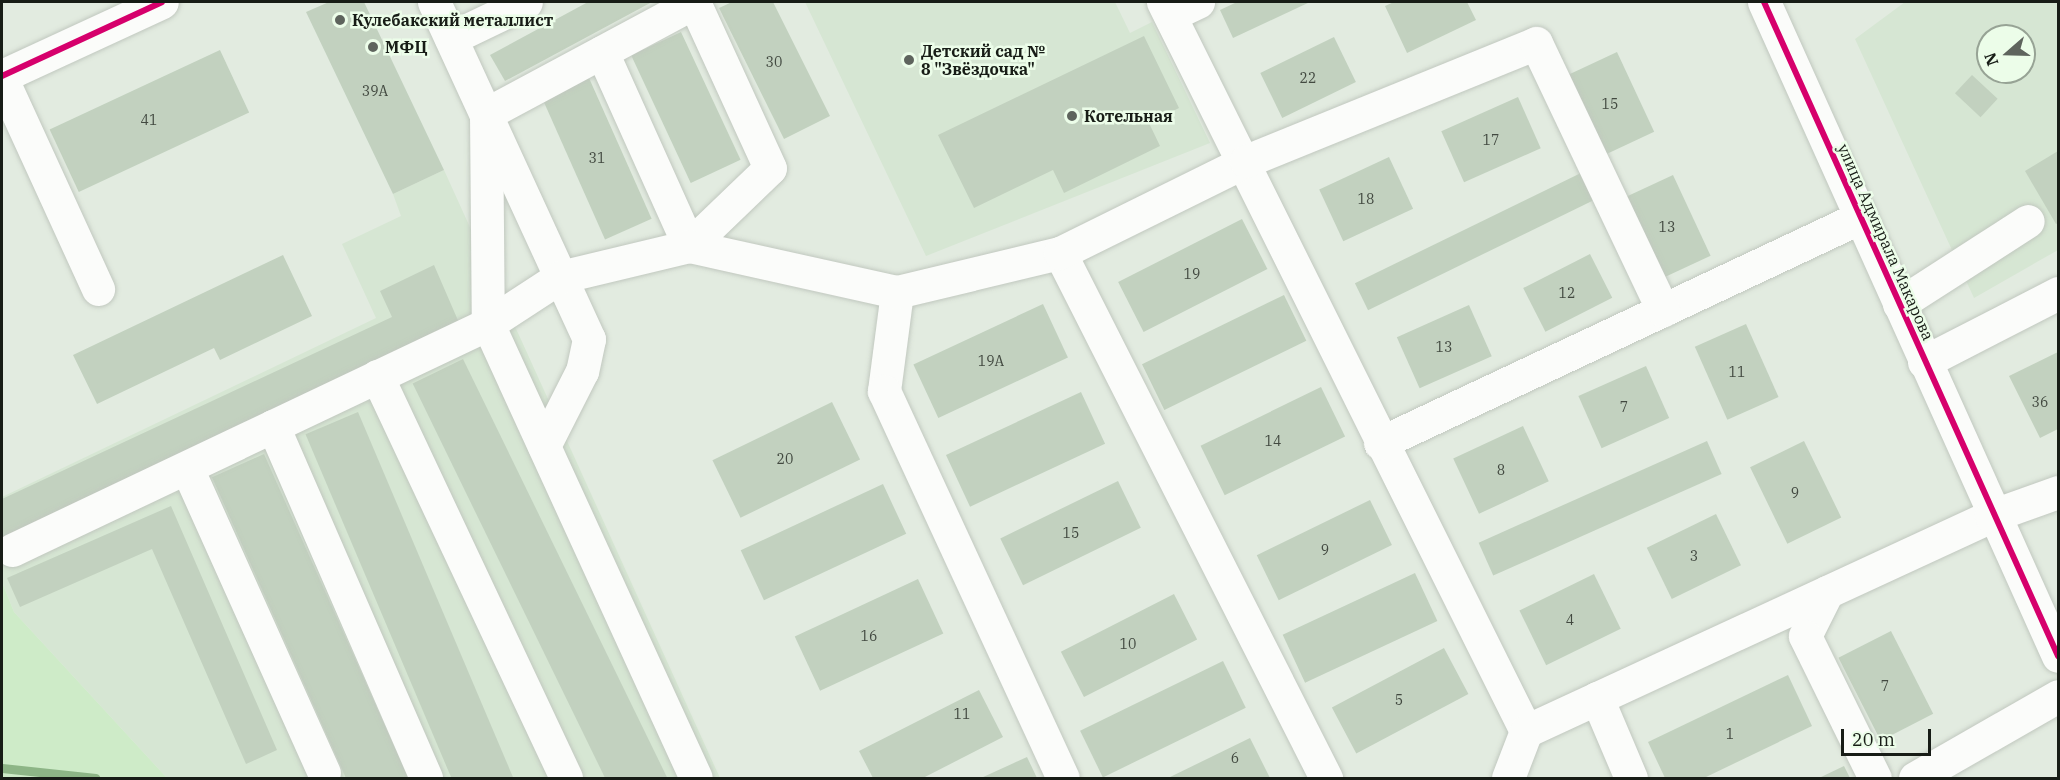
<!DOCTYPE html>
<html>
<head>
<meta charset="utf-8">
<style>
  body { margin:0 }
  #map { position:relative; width:2060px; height:780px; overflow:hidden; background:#e2ebe0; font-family:"IBM Plex Serif",serif }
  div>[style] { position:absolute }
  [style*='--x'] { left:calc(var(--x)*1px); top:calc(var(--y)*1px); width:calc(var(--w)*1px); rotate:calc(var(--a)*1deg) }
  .built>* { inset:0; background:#d6e6d3 }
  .green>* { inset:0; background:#ceebc8 }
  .stream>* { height:9px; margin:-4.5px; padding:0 4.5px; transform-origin:4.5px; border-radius:4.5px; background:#8db586 }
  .building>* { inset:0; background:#c2d1bf; transform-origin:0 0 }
  .roads { filter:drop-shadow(0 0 2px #c1c8bf) drop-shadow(0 0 2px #c1c8bf) }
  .minor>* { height:33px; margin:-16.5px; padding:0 16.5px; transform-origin:16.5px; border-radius:16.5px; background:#fbfcfa }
  .cycleway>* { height:6px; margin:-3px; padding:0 3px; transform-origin:3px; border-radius:3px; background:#d6006c }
  .dots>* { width:16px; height:16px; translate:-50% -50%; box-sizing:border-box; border:3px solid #ecfde9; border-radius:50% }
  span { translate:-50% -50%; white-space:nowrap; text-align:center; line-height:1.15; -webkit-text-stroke:5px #ecfde9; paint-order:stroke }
  .number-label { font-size:14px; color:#424940 }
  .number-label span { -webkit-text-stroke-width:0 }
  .poi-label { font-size:16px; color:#171c16; font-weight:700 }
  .left { translate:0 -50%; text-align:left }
  .street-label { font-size:16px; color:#171c16 }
  .frame { position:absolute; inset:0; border:3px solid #171c16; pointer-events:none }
  .north { position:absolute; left:1976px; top:24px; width:60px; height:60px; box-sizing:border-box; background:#ecfde9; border:2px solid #97a395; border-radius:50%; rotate:250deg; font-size:16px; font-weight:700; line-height:24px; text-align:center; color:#171c16 }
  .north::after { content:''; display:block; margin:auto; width:21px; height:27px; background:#5e645d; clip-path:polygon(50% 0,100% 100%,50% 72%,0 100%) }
  .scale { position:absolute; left:1841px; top:729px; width:90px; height:27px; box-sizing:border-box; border:3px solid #171c16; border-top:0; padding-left:8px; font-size:18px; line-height:21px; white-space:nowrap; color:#171c16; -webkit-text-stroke:4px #ecfde9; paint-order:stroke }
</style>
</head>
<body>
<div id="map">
  <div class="built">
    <div style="clip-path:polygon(805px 2px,1115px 2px,1130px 33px,1152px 22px,1210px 143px,926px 256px)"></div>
    <div style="clip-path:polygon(evenodd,1905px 2px,2058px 2px,2058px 250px,1974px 298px,1855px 39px,1905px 2px,1988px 36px,2024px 36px,2024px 72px,1988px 72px,1988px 36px)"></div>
    <div style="clip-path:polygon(444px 170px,720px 778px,167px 778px,14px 612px,2px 582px,2px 497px,376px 318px,342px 244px,401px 216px,393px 194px)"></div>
  </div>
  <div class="green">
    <div style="clip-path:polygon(2px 582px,14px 612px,167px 778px,2px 778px)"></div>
  </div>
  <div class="stream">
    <div style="--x:2;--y:768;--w:94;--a:6.1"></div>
  </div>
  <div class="building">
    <div style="clip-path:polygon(329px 2px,364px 2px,444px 170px,393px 194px,306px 12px)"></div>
    <div style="clip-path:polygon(588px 2px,652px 2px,505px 81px,490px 55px)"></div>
    <div style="clip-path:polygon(732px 2px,773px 2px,830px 116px,784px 139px,719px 8px)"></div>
    <div style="clip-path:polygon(1237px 2px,1310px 2px,1233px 38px,1220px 10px)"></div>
    <div style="clip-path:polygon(1394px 2px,1467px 2px,1476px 20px,1407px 53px,1385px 6px)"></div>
    <div style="left:681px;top:32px;width:141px;height:55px;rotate:65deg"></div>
    <div style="clip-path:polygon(1144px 36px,1179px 108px,1149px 123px,1160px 146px,1064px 193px,1053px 170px,974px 208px,938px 135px)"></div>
    <div style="left:1334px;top:37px;width:50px;height:82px;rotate:64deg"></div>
    <div style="left:220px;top:50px;width:69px;height:188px;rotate:65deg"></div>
    <div style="left:1617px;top:52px;width:88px;height:56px;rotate:65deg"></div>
    <div style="left:1972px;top:75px;width:35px;height:25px;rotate:43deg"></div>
    <div style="left:589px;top:78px;width:154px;height:51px;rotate:66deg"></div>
    <div style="left:1518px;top:97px;width:56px;height:84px;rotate:66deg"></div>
    <div style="clip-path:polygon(2058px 151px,2058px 223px,2056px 224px,2025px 171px)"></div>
    <div style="left:1389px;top:157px;width:57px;height:77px;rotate:65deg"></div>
    <div style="left:1585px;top:171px;width:30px;height:256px;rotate:64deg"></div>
    <div style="left:1673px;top:175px;width:89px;height:54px;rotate:65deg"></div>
    <div style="left:1242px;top:219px;width:56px;height:139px;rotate:63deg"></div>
    <div style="left:1590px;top:254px;width:49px;height:75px;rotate:63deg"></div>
    <div style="clip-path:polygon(283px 255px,312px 316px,220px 360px,214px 348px,97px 404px,73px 355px)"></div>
    <div style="clip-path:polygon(434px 265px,460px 325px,2px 538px,2px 499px,392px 317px,380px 291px)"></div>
    <div style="left:1284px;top:295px;width:51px;height:158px;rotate:64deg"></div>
    <div style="left:1043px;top:304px;width:59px;height:143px;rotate:65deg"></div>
    <div style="left:1469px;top:305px;width:56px;height:79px;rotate:66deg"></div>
    <div style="left:1746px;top:324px;width:80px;height:56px;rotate:66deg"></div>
    <div style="clip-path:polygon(2058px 352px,2058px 429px,2040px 438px,2009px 376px)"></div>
    <div style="left:463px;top:359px;width:465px;height:56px;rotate:64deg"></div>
    <div style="left:1646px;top:366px;width:57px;height:74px;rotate:66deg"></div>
    <div style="left:1321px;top:387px;width:55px;height:134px;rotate:64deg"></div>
    <div style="left:1081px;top:392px;width:57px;height:149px;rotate:65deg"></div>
    <div style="left:832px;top:402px;width:64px;height:133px;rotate:64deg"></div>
    <div style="left:358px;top:412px;width:397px;height:57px;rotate:67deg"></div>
    <div style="left:1523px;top:426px;width:61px;height:77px;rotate:65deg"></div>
    <div style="left:1707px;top:441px;width:36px;height:250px;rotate:66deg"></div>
    <div style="left:1804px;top:441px;width:85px;height:60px;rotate:64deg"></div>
    <div style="left:264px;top:454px;width:354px;height:57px;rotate:66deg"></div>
    <div style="left:1118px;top:481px;width:52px;height:131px;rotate:64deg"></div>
    <div style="left:883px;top:484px;width:55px;height:157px;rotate:65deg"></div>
    <div style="left:1370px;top:500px;width:50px;height:126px;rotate:64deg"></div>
    <div style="clip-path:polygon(171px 506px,277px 750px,246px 764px,152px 549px,20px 607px,7px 578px)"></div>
    <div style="left:1716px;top:514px;width:57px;height:77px;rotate:64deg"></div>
    <div style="left:1415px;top:573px;width:53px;height:146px;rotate:65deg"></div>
    <div style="left:1594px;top:574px;width:61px;height:83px;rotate:64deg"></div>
    <div style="left:918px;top:579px;width:60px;height:136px;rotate:65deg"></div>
    <div style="left:1174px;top:594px;width:51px;height:127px;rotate:63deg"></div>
    <div style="left:1891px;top:631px;width:93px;height:59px;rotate:63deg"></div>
    <div style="left:1444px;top:648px;width:52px;height:127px;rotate:62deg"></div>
    <div style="left:1223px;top:661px;width:52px;height:159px;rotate:64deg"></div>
    <div style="clip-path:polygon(1788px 675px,1812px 726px,1704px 778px,1665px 778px,1648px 742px)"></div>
    <div style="clip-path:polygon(979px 690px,1003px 737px,923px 778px,873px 778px,859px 751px)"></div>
    <div style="clip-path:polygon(1250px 738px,1270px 778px,1168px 778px)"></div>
    <div style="clip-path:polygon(1027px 757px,1037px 778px,981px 778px)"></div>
    <div style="clip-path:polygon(1844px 766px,1850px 778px,1819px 778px)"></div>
  </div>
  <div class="roads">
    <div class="minor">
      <div style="--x:434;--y:2;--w:371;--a:65.3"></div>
      <div style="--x:589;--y:339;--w:33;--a:102"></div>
      <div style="--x:582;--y:371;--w:84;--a:116.9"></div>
      <div style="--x:1163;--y:2;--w:814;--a:63.53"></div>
      <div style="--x:1764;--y:2;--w:717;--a:65.79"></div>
      <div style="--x:1170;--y:15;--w:31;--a:-25"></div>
      <div style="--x:451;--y:38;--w:83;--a:-25.6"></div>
      <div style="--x:602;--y:52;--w:213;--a:65.8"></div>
      <div style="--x:689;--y:246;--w:112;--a:-43.9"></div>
      <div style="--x:770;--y:168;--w:183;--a:-114.6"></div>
      <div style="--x:2;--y:76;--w:176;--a:-24.8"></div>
      <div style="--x:2;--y:79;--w:231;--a:65.4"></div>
      <div style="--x:486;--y:114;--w:210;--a:89.5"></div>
      <div style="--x:488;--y:324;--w:499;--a:65.4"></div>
      <div style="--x:486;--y:114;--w:237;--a:-28.2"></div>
      <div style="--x:1060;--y:253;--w:589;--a:63.13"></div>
      <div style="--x:897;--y:292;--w:100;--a:97.5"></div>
      <div style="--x:884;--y:391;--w:426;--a:65.2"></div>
      <div style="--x:1899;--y:304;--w:153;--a:-32.8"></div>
      <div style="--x:1924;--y:362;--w:151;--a:-27.2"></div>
      <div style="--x:377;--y:376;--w:444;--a:64.8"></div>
      <div style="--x:273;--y:426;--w:384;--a:66.5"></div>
      <div style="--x:1380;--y:443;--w:531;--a:-25.17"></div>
      <div style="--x:187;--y:468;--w:334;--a:65.8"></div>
      <div style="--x:12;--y:550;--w:527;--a:-25.4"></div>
      <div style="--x:488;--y:324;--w:86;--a:-33.1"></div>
      <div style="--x:560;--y:277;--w:133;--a:-13.5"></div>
      <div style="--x:689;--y:246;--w:213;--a:12.5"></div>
      <div style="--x:897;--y:292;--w:168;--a:-13.5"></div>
      <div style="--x:1060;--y:253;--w:208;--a:-26.3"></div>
      <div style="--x:1246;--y:161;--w:313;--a:-22.1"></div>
      <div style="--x:1536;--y:43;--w:296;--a:64.6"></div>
      <div style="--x:1827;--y:592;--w:49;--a:116.6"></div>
      <div style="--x:1805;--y:636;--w:158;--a:63.8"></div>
      <div style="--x:1597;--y:698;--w:87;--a:67"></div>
      <div style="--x:1508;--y:778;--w:50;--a:-69"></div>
      <div style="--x:1526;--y:731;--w:512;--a:-24.81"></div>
      <div style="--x:1991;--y:516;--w:71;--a:-19.7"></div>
      <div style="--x:1915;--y:778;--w:165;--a:-29.8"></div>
    </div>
  </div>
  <div class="cycleway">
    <div style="--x:1764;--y:2;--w:717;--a:65.79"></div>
    <div style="--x:2;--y:76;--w:176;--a:-24.8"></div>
  </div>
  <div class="dots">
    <div style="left:340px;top:20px;background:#5e645d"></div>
    <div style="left:373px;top:47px;background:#5e645d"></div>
    <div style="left:909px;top:60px;background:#5e645d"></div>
    <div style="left:1072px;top:116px;background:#5e645d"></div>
  </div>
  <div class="number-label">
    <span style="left:774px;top:62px">30</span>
    <span style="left:1308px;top:78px">22</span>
    <span style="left:375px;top:91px">39А</span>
    <span style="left:1610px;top:104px">15</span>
    <span style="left:149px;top:120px">41</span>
    <span style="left:1491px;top:140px">17</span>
    <span style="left:597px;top:158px">31</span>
    <span style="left:1366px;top:199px">18</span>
    <span style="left:1667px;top:227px">13</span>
    <span style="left:1192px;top:274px">19</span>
    <span style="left:1567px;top:293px">12</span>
    <span style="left:1444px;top:347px">13</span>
    <span style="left:991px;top:361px">19А</span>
    <span style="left:1737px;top:372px">11</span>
    <span style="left:2040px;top:402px">36</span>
    <span style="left:1624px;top:407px">7</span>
    <span style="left:1273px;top:441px">14</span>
    <span style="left:785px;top:459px">20</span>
    <span style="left:1501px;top:470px">8</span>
    <span style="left:1795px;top:493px">9</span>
    <span style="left:1071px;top:533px">15</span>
    <span style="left:1325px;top:550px">9</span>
    <span style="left:1694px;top:556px">3</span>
    <span style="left:1570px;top:620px">4</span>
    <span style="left:869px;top:636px">16</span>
    <span style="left:1128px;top:644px">10</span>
    <span style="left:1885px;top:686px">7</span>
    <span style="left:1399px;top:700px">5</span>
    <span style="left:962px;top:714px">11</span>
    <span style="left:1730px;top:734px">1</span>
    <span style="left:1235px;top:758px">6</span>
  </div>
  <div class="poi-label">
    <span class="left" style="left:352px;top:20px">Кулебакский металлист</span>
    <span class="left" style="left:385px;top:47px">МФЦ</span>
    <span class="left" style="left:921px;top:60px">Детский сад №<br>8 "Звёздочка"</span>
    <span class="left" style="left:1084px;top:116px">Котельная</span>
  </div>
  <div class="street-label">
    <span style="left:1886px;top:242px;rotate:66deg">улица Адмирала Макарова</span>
  </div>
  <div class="frame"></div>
  <div class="north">N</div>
  <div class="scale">20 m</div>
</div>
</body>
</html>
